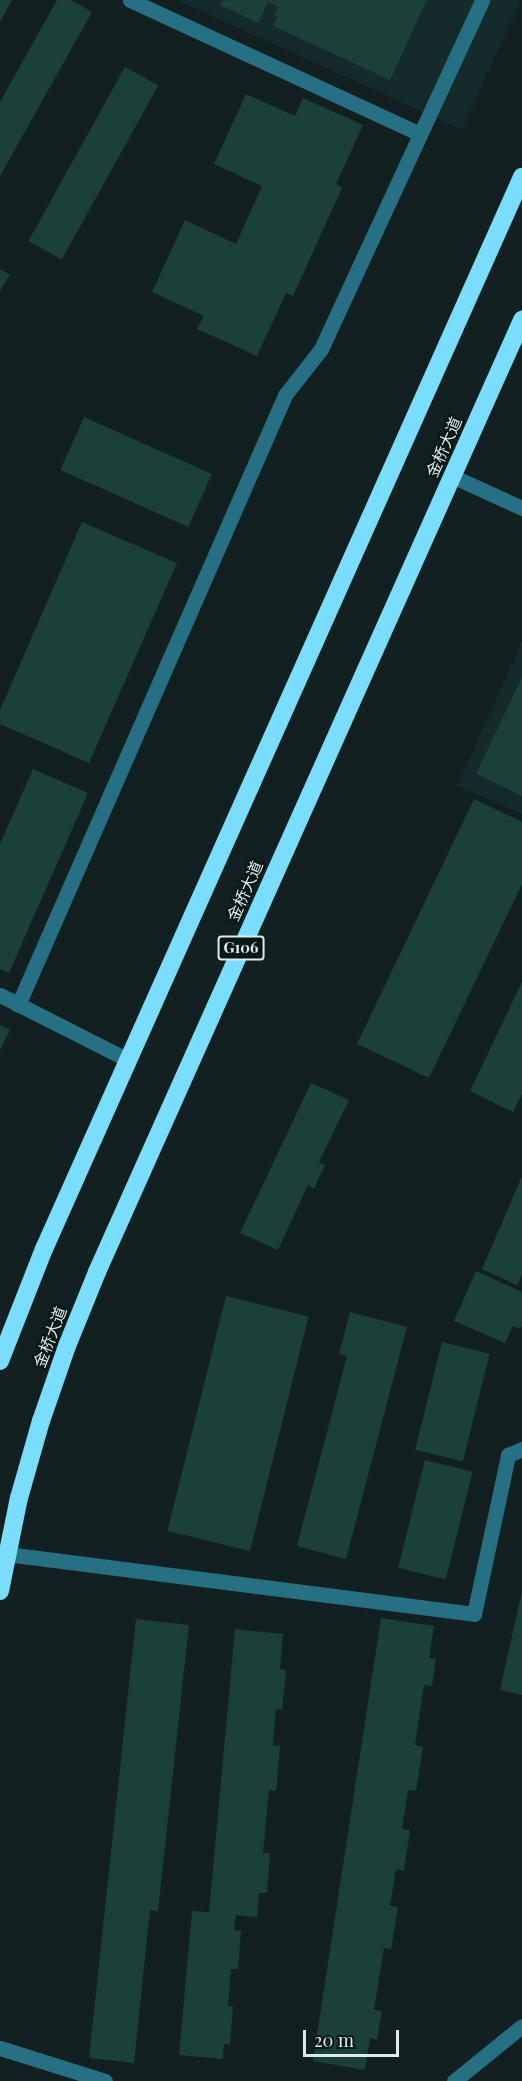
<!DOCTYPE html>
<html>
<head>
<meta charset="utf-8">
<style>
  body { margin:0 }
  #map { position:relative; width:522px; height:2081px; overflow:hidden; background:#122021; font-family:"Playfair Display","Noto Sans SC",serif }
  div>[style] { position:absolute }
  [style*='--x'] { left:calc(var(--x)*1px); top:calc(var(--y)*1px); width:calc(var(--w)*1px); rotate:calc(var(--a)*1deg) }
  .built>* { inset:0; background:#142a2b }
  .building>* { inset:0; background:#1b4039; transform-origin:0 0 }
  .minor>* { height:15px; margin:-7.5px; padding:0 7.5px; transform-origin:7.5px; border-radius:7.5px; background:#277084 }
  .highway>* { height:18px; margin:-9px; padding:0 9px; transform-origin:9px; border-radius:9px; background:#79ddfb }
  span { translate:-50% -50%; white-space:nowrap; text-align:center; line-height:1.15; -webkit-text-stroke:4.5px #091717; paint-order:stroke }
  .shield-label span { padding:2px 4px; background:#091717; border:2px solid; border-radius:4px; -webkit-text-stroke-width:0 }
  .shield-label { font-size:15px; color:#e1eaea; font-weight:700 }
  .street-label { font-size:16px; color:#e1eaea }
  .scale { position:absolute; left:303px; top:2030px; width:96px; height:27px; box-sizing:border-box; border:3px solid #e1eaea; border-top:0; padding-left:8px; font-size:18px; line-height:21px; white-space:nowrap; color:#e1eaea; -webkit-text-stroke:4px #091717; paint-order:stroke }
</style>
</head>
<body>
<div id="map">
  <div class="built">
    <div style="clip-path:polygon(177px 0,521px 0,462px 130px)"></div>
    <div style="clip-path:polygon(522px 641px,522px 814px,457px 786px)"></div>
  </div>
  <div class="building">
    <div style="clip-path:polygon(0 0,12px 0,0 22px)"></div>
    <div style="clip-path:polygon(57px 0,71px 0,92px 12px,0 176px,0 102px)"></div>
    <div style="clip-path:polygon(223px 0,427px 0,390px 80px,273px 26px,278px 16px,274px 15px,278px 7px,268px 2px,258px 23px,220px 5px)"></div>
    <div style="left:125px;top:67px;width:38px;height:199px;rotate:29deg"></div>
    <div style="clip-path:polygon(246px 94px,295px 116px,303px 98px,363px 125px,336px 184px,342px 188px,293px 296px,286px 293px,257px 356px,197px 329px,204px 316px,152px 292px,185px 220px,236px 244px,262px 186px,214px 164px)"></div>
    <div style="clip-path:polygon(0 269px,10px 275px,0 291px)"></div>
    <div style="left:84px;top:417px;width:140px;height:58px;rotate:24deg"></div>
    <div style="clip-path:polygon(82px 522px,177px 563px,89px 763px,0 724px,0 710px)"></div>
    <div style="clip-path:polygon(522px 677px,522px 796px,476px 774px)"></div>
    <div style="clip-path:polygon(33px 769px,88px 793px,9px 973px,0 969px,0 844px)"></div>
    <div style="clip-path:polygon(474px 799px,522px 822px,522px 884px,429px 1078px,357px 1044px)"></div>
    <div style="clip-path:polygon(522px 982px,522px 1094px,513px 1112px,470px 1091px)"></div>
    <div style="clip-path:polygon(0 1025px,10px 1030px,0 1050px)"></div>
    <div style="clip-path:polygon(311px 1083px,349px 1100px,319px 1162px,325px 1165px,314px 1188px,308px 1185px,278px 1250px,240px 1233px)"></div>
    <div style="clip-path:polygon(522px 1176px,522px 1274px,517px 1285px,482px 1269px)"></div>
    <div style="clip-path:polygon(476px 1271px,522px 1292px,522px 1325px,520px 1329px,513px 1326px,505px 1343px,454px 1321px)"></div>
    <div style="left:226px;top:1296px;width:85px;height:242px;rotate:14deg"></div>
    <div style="clip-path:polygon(350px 1312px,407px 1327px,346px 1559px,297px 1546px,347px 1356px,339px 1354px)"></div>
    <div style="left:442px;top:1342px;width:49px;height:111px;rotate:14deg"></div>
    <div style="left:425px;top:1460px;width:49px;height:111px;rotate:14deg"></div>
    <div style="clip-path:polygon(522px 1591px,522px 1695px,500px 1690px)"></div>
    <div style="clip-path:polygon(381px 1618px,434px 1626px,429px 1658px,436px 1659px,432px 1686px,424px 1685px,415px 1745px,423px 1747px,416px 1791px,408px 1790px,402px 1829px,410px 1830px,404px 1871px,396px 1869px,390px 1906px,398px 1907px,391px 1949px,384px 1948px,374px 2010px,382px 2011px,377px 2040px,370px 2038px,365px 2070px,313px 2061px)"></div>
    <div style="clip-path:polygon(136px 1619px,189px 1625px,158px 1911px,150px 1910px,134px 2063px,89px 2058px)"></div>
    <div style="clip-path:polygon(235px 1629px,283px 1634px,280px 1669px,286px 1670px,282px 1710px,276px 1709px,273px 1745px,280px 1746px,276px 1791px,269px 1790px,263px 1853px,270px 1853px,267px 1893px,259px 1893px,257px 1917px,236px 1915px,234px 1930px,241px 1931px,238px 1969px,231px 1969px,228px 2006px,233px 2006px,230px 2045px,224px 2044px,223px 2059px,179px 2055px,192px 1911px,209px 1912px)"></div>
  </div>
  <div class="minor">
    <div style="--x:130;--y:0;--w:319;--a:24.8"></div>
    <div style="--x:452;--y:476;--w:77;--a:24.6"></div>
    <div style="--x:0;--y:995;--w:144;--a:26.9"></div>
    <div style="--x:18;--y:1005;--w:666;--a:-66.36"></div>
    <div style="--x:285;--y:395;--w:58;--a:-52"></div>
    <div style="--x:321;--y:349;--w:384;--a:-65.2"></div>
    <div style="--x:7;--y:1554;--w:471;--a:7.3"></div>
    <div style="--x:474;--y:1614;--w:163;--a:-77.9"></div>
    <div style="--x:508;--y:1455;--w:15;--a:-23"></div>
    <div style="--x:0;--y:2048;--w:110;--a:17.4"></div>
    <div style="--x:454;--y:2081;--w:87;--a:-39"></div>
  </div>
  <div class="highway">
    <div style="--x:0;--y:1361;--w:120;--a:-68.6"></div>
    <div style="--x:44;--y:1249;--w:1174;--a:-65.97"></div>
    <div style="--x:0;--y:1591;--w:95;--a:-78.5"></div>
    <div style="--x:19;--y:1498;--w:80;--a:-74.1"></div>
    <div style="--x:41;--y:1421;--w:79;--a:-70.9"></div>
    <div style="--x:67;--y:1346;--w:80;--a:-67.9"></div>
    <div style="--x:97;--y:1272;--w:1043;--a:-65.94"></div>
  </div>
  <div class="shield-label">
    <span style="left:241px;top:948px">G106</span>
  </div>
  <div class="street-label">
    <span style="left:444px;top:447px;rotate:-66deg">金桥大道</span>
    <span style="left:245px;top:891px;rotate:-66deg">金桥大道</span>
    <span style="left:50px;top:1337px;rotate:-69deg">金桥大道</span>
  </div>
  <div class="scale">20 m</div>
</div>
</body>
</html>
